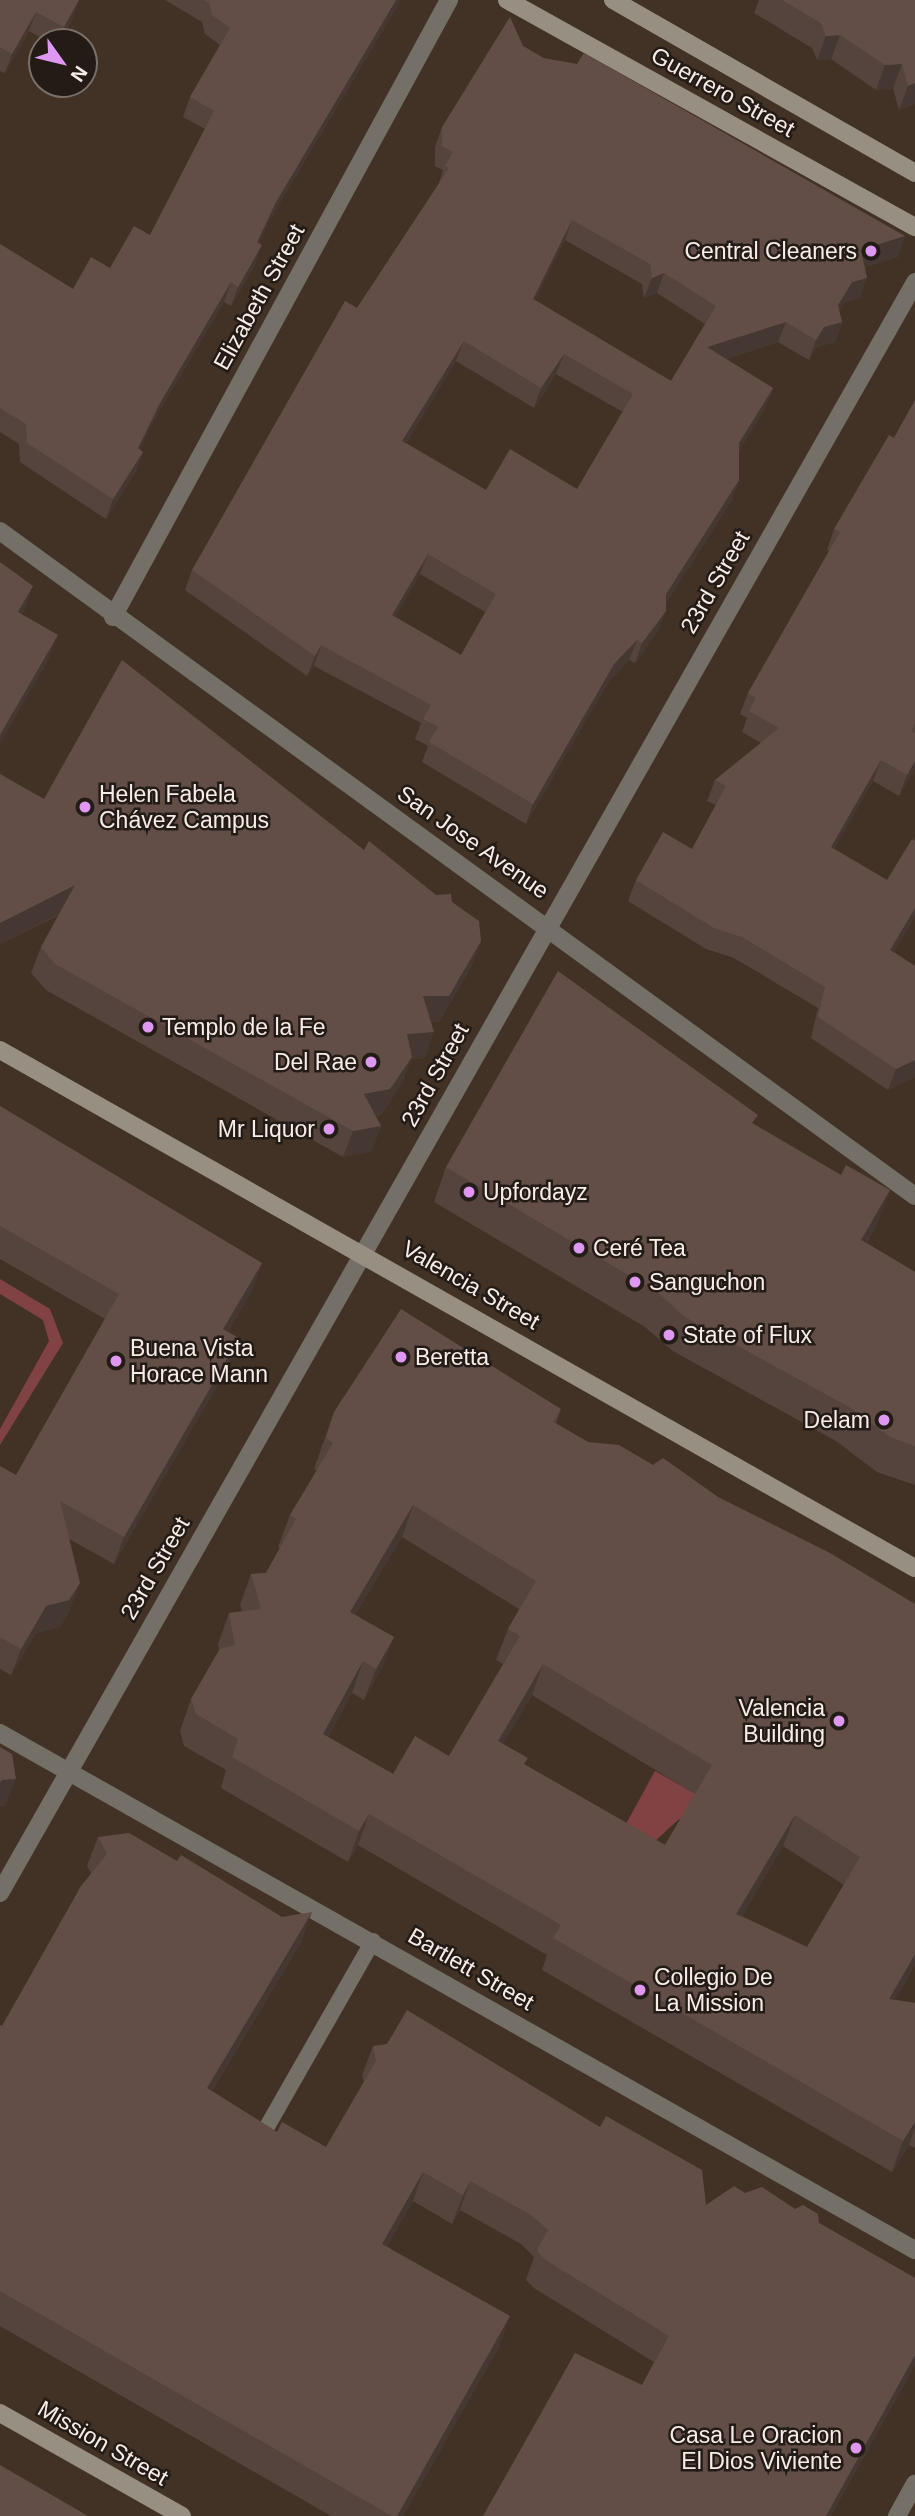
<!DOCTYPE html>
<html>
<head>
<meta charset="utf-8">
<style>
  body { margin:0 }
  #map { position:relative; width:915px; height:2516px; overflow:hidden; background:#423226; font-family:Helvetica,sans-serif }
  div>[style] { position:absolute }
  [style*='--x'] { left:calc(var(--x)*1px); top:calc(var(--y)*1px); width:calc(var(--w)*1px); rotate:calc(var(--a)*1deg) }
  .green>* { inset:0; background:#804243 }
  .lane>* { height:16px; margin:-8px; padding:0 8px; transform-origin:8px; border-radius:8px; background:#746f67 }
  .street>* { height:18px; margin:-9px; padding:0 9px; transform-origin:9px; border-radius:9px; background:#746f67 }
  .secondary>* { height:18px; margin:-9px; padding:0 9px; transform-origin:9px; border-radius:9px; background:#978f82 }
  .wall>* { inset:0; background:#55433d }
  .shaded-wall>* { inset:0; background:#453732 }
  .building>* { inset:0; background:#634e47 }
  .dots>* { width:19px; height:19px; translate:-50% -50%; box-sizing:border-box; border:4px solid #231c16; border-radius:50% }
  span { translate:-50% -50%; white-space:nowrap; text-align:center; line-height:1.15; -webkit-text-stroke:5px #231c16; paint-order:stroke }
  .street-label { font-size:23px; color:#f8ede6 }
  .poi-label { font-size:23px; color:#f8ede6 }
  .right { translate:-100% -50%; text-align:right }
  .left { translate:0 -50%; text-align:left }
  .north { position:absolute; left:28px; top:28px; width:70px; height:70px; box-sizing:border-box; background:#231c16; border:2px solid #787069; border-radius:50%; rotate:124deg; font-size:19px; font-weight:700; line-height:28px; text-align:center; color:#f8ede6 }
  .north::after { content:''; display:block; margin:auto; width:24px; height:32px; background:#de98f2; clip-path:polygon(50% 0,100% 100%,50% 72%,0 100%) }
</style>
</head>
<body>
<div id="map">
  <div class="green">
    <div style="clip-path:polygon(0 1279px,50px 1309px,63px 1343px,0 1445px,0 1429px,49px 1341px,43px 1320px,0 1294px)"></div>
    <div style="clip-path:polygon(655px 1771px,714px 1804px,678px 1820px,653px 1843px,621px 1833px)"></div>
  </div>
  <div class="lane">
    <div style="--x:264;--y:2132;--w:220;--a:-60.3"></div>
  </div>
  <div class="street">
    <div style="--x:0;--y:531;--w:1131;--a:36.01"></div>
    <div style="--x:113;--y:617;--w:703;--a:-61.43"></div>
    <div style="--x:0;--y:1733;--w:1051;--a:29.47"></div>
    <div style="--x:0;--y:1893;--w:1853;--a:-60.4"></div>
    <div style="--x:897;--y:2516;--w:37;--a:-61"></div>
  </div>
  <div class="secondary">
    <div style="--x:507;--y:0;--w:467;--a:29.1"></div>
    <div style="--x:613;--y:0;--w:348;--a:29.8"></div>
    <div style="--x:0;--y:1050;--w:1051;--a:29.52"></div>
    <div style="--x:0;--y:2413;--w:209;--a:29.5"></div>
  </div>
  <div class="wall">
    <div style="clip-path:polygon(0 0,73px 18px,59px 42px,48px 42px,29px 31px,5px 73px,0 71px)"></div>
    <div style="clip-path:polygon(165px 0,401px 0,269px 221px,259px 243px,255px 265px,231px 306px,224px 302px,153px 422px,139px 449px,143px 452px,136px 471px,106px 519px,20px 462px,19px 444px,0 432px,0 244px,73px 289px,110px 268px,150px 235px,205px 129px,183px 117px,190px 97px,220px 45px,205px 34px,202px 22px)"></div>
    <div style="clip-path:polygon(759px 0,915px 0,915px 104px,899px 110px,893px 88px,876px 90px,831px 59px,817px 60px,812px 48px,754px 13px)"></div>
    <div style="clip-path:polygon(evenodd,523px 46px,898px 257px,865px 267px,860px 298px,845px 302px,839px 311px,842px 322px,835px 342px,817px 347px,809px 360px,778px 342px,726px 359px,773px 388px,765px 408px,739px 451px,739px 480px,732px 500px,666px 603px,658px 631px,635px 663px,629px 660px,607px 684px,526px 824px,422px 762px,428px 746px,415px 739px,421px 723px,314px 666px,307px 676px,185px 590px,192px 570px,357px 308px,438px 186px,443px 170px,435px 166px,435px 147px,442px 127px,523px 46px,565px 240px,642px 284px,644px 298px,657px 293px,705px 324px,671px 381px,535px 300px,565px 240px,523px 46px,456px 361px,534px 408px,556px 374px,623px 412px,577px 489px,486px 490px,406px 443px,456px 361px,523px 46px,420px 574px,485px 612px,461px 655px,395px 617px,420px 574px)"></div>
    <div style="clip-path:polygon(915px 400px,915px 768px,899px 796px,873px 781px,834px 849px,887px 880px,915px 841px,915px 916px,894px 952px,915px 966px,915px 1077px,888px 1090px,811px 1038px,818px 1008px,734px 958px,706px 949px,628px 901px,636px 880px,692px 849px,716px 805px,707px 801px,715px 780px,761px 743px,742px 732px,747px 718px,740px 714px,748px 693px,829px 551px,827px 550px,834px 529px,894px 438px)"></div>
    <div style="clip-path:polygon(44px 799px,364px 850px,436px 895px,452px 902px,481px 941px,471px 967px,439px 1022px,431px 1022px,425px 1058px,411px 1059px,402px 1083px,381px 1115px,375px 1116px,381px 1126px,371px 1152px,343px 1157px,46px 990px,31px 973px,41px 947px,59px 915px,0 944px)"></div>
    <div style="clip-path:polygon(0 1106px,262px 1263px,252px 1290px,228px 1332px,229px 1365px,114px 1564px,69px 1539px,70px 1610px,60px 1627px,36px 1633px,11px 1675px,0 1669px,0 1466px,16px 1475px,105px 1319px,0 1259px)"></div>
    <div style="clip-path:polygon(754px 1125px,877px 1224px,867px 1243px,915px 1272px,915px 1485px,877px 1472px,836px 1441px,673px 1351px,645px 1327px,434px 1202px,446px 1167px)"></div>
    <div style="clip-path:polygon(evenodd,561px 1409px,556px 1423px,588px 1442px,653px 1465px,718px 1497px,915px 1604px,915px 1965px,895px 2000px,915px 2003px,915px 2148px,909px 2145px,892px 2172px,542px 1970px,547px 1955px,358px 1845px,348px 1862px,221px 1788px,226px 1770px,184px 1746px,180px 1731px,191px 1699px,219px 1650px,218px 1644px,229px 1613px,242px 1611px,240px 1605px,251px 1574px,266px 1573px,280px 1548px,278px 1547px,290px 1515px,317px 1471px,314px 1469px,334px 1412px,561px 1409px,402px 1537px,519px 1609px,508px 1629px,496px 1660px,503px 1664px,449px 1756px,393px 1774px,328px 1737px,352px 1693px,364px 1700px,382px 1668px,394px 1637px,355px 1615px,402px 1537px,561px 1409px,532px 1695px,695px 1794px,665px 1845px,525px 1765px,503px 1744px,532px 1695px,561px 1409px,783px 1846px,844px 1885px,807px 1947px,742px 1916px,783px 1846px)"></div>
    <div style="clip-path:polygon(98px 1837px,302px 1941px,212px 2091px,277px 2132px,326px 2147px,364px 2082px,362px 2075px,373px 2046px,706px 2205px,745px 2193px,795px 2209px,915px 2278px,915px 2365px,831px 2516px,642px 2385px,654px 2362px,534px 2288px,526px 2280px,534px 2257px,521px 2244px,460px 2210px,452px 2224px,413px 2201px,387px 2246px,500px 2345px,403px 2516px,331px 2516px,0 2326px,0 2025px,2px 2026px,91px 1873px,87px 1866px)"></div>
  </div>
  <div class="shaded-wall">
    <div style="clip-path:polygon(79px 0,73px 18px,58px 42px,64px 27px)"></div>
    <div style="clip-path:polygon(396px 0,401px 0,269px 221px,250px 262px,257px 242px,276px 202px)"></div>
    <div style="clip-path:polygon(36px 12px,29px 31px,5px 73px,12px 54px)"></div>
    <div style="clip-path:polygon(840px 35px,831px 59px,817px 60px,826px 36px)"></div>
    <div style="clip-path:polygon(902px 64px,893px 88px,876px 90px,885px 65px)"></div>
    <div style="clip-path:polygon(915px 83px,915px 104px,899px 110px,908px 86px)"></div>
    <div style="clip-path:polygon(572px 220px,565px 240px,526px 319px,533px 299px)"></div>
    <div style="clip-path:polygon(905px 236px,898px 257px,854px 270px,861px 250px)"></div>
    <div style="clip-path:polygon(262px 245px,255px 265px,231px 306px,238px 287px)"></div>
    <div style="clip-path:polygon(664px 273px,657px 293px,644px 298px,652px 278px)"></div>
    <div style="clip-path:polygon(867px 278px,860px 298px,845px 302px,831px 325px,842px 322px,835px 342px,817px 347px,809px 360px,816px 340px,852px 282px)"></div>
    <div style="clip-path:polygon(231px 282px,224px 302px,153px 422px,131px 468px,138px 448px,160px 403px)"></div>
    <div style="clip-path:polygon(786px 322px,778px 342px,700px 367px,707px 347px)"></div>
    <div style="clip-path:polygon(464px 341px,456px 361px,395px 461px,402px 441px)"></div>
    <div style="clip-path:polygon(564px 354px,556px 374px,534px 408px,541px 388px)"></div>
    <div style="clip-path:polygon(773px 388px,765px 408px,732px 463px,739px 443px)"></div>
    <div style="clip-path:polygon(143px 452px,136px 471px,106px 519px,113px 499px)"></div>
    <div style="clip-path:polygon(739px 480px,732px 500px,659px 614px,666px 594px)"></div>
    <div style="clip-path:polygon(428px 554px,420px 574px,385px 635px,392px 615px)"></div>
    <div style="clip-path:polygon(33px 586px,24px 612px,8px 638px,18px 612px)"></div>
    <div style="clip-path:polygon(666px 611px,658px 631px,635px 663px,642px 643px)"></div>
    <div style="clip-path:polygon(58px 635px,48px 661px,0 744px,0 735px)"></div>
    <div style="clip-path:polygon(637px 640px,629px 660px,607px 684px,526px 824px,533px 804px,614px 664px)"></div>
    <div style="clip-path:polygon(321px 645px,314px 666px,307px 676px,315px 656px)"></div>
    <div style="clip-path:polygon(881px 760px,873px 781px,824px 868px,831px 847px)"></div>
    <div style="clip-path:polygon(915px 761px,915px 768px,899px 796px,907px 775px)"></div>
    <div style="clip-path:polygon(75px 885px,65px 911px,0 944px,0 923px)"></div>
    <div style="clip-path:polygon(915px 908px,915px 916px,883px 971px,890px 950px)"></div>
    <div style="clip-path:polygon(481px 941px,471px 967px,439px 1022px,414px 1022px,423px 996px)"></div>
    <div style="clip-path:polygon(434px 1032px,425px 1058px,411px 1059px,402px 1083px,381px 1115px,355px 1120px,364px 1094px,407px 1034px)"></div>
    <div style="clip-path:polygon(915px 1060px,915px 1077px,888px 1090px,896px 1069px)"></div>
    <div style="clip-path:polygon(381px 1126px,371px 1152px,343px 1157px,353px 1131px)"></div>
    <div style="clip-path:polygon(890px 1190px,877px 1224px,848px 1275px,861px 1240px)"></div>
    <div style="clip-path:polygon(262px 1263px,252px 1290px,214px 1356px,223px 1329px)"></div>
    <div style="clip-path:polygon(239px 1338px,229px 1365px,114px 1564px,124px 1537px)"></div>
    <div style="clip-path:polygon(413px 1505px,402px 1537px,338px 1643px,350px 1612px)"></div>
    <div style="clip-path:polygon(80px 1583px,70px 1610px,60px 1627px,36px 1633px,11px 1675px,21px 1649px,46px 1606px)"></div>
    <div style="clip-path:polygon(394px 1637px,382px 1668px,364px 1700px,376px 1669px)"></div>
    <div style="clip-path:polygon(363px 1661px,352px 1693px,312px 1765px,323px 1734px)"></div>
    <div style="clip-path:polygon(543px 1664px,532px 1695px,487px 1772px,498px 1741px)"></div>
    <div style="clip-path:polygon(16px 1779px,5px 1807px,0 1807px,0 1783px,2px 1780px)"></div>
    <div style="clip-path:polygon(369px 1814px,358px 1845px,348px 1862px,359px 1831px)"></div>
    <div style="clip-path:polygon(795px 1815px,783px 1846px,725px 1945px,736px 1914px)"></div>
    <div style="clip-path:polygon(312px 1912px,302px 1941px,196px 2117px,207px 2088px)"></div>
    <div style="clip-path:polygon(915px 1954px,915px 1965px,878px 2031px,889px 1999px)"></div>
    <div style="clip-path:polygon(915px 2122px,915px 2128px,909px 2145px,892px 2172px,903px 2141px)"></div>
    <div style="clip-path:polygon(423px 2172px,413px 2201px,372px 2273px,382px 2244px)"></div>
    <div style="clip-path:polygon(470px 2181px,460px 2210px,452px 2224px,463px 2195px)"></div>
    <div style="clip-path:polygon(510px 2316px,500px 2345px,403px 2516px,397px 2516px)"></div>
    <div style="clip-path:polygon(915px 2355px,915px 2365px,831px 2516px,826px 2516px)"></div>
  </div>
  <div class="building">
    <div style="clip-path:polygon(0 0,79px 0,64px 27px,36px 12px,12px 54px,0 47px)"></div>
    <div style="clip-path:polygon(204px 0,396px 0,276px 202px,257px 242px,262px 245px,238px 287px,231px 282px,160px 403px,138px 448px,143px 452px,113px 499px,27px 443px,26px 424px,0 408px,0 244px,73px 289px,91px 257px,110px 268px,134px 226px,150px 235px,214px 111px,190px 97px,230px 28px,212px 15px,209px 3px)"></div>
    <div style="clip-path:polygon(782px 0,915px 0,915px 83px,908px 86px,902px 64px,885px 65px,840px 35px,826px 36px,821px 23px)"></div>
    <div style="clip-path:polygon(evenodd,510px 17px,523px 46px,543px 58px,577px 64px,584px 53px,905px 236px,861px 250px,867px 278px,852px 282px,838px 305px,842px 322px,824px 327px,816px 340px,786px 322px,707px 347px,773px 388px,739px 443px,739px 480px,666px 594px,666px 611px,642px 643px,637px 640px,614px 664px,533px 804px,429px 742px,438px 727px,423px 719px,431px 705px,321px 645px,315px 656px,192px 570px,345px 301px,357px 308px,449px 168px,445px 166px,453px 152px,442px 146px,442px 127px,510px 17px,572px 220px,650px 264px,652px 278px,664px 273px,716px 306px,671px 381px,533px 299px,572px 220px,510px 17px,464px 341px,541px 388px,564px 354px,633px 394px,577px 489px,510px 449px,486px 490px,402px 441px,464px 341px,510px 17px,428px 554px,496px 594px,461px 655px,392px 615px,428px 554px)"></div>
    <div style="clip-path:polygon(915px 400px,915px 724px,911px 731px,915px 733px,915px 761px,907px 775px,881px 760px,831px 847px,887px 880px,912px 839px,915px 841px,915px 908px,890px 950px,915px 966px,915px 1060px,896px 1069px,818px 1017px,825px 987px,742px 937px,714px 928px,636px 880px,663px 832px,692px 849px,726px 786px,715px 780px,779px 728px,749px 711px,756px 698px,748px 693px,840px 532px,834px 529px,889px 435px,894px 438px)"></div>
    <div style="clip-path:polygon(0 562px,33px 586px,18px 612px,58px 635px,0 735px)"></div>
    <div style="clip-path:polygon(122px 660px,364px 850px,369px 841px,436px 895px,451px 894px,452px 902px,479px 921px,481px 941px,449px 996px,423px 996px,434px 1032px,407px 1034px,412px 1057px,390px 1089px,364px 1094px,381px 1126px,353px 1131px,55px 964px,41px 947px,75px 885px,0 923px,0 774px,44px 799px)"></div>
    <div style="clip-path:polygon(558px 971px,758px 1115px,752px 1123px,841px 1175px,846px 1165px,890px 1190px,861px 1240px,915px 1272px,915px 1446px,890px 1437px,849px 1407px,685px 1317px,657px 1292px,446px 1167px)"></div>
    <div style="clip-path:polygon(0 1106px,262px 1263px,223px 1329px,239px 1338px,124px 1537px,60px 1501px,80px 1583px,69px 1600px,46px 1606px,21px 1649px,0 1637px,0 1466px,16px 1475px,119px 1294px,0 1226px)"></div>
    <div style="clip-path:polygon(evenodd,401px 1309px,561px 1409px,553px 1422px,588px 1442px,619px 1445px,653px 1465px,663px 1458px,718px 1497px,830px 1553px,915px 1604px,915px 1954px,889px 1999px,915px 2003px,915px 2122px,903px 2141px,553px 1938px,561px 1925px,369px 1814px,359px 1831px,232px 1757px,238px 1739px,196px 1714px,191px 1699px,220px 1649px,235px 1645px,229px 1613px,261px 1609px,251px 1574px,266px 1573px,296px 1519px,290px 1515px,333px 1443px,326px 1438px,334px 1412px,401px 1309px,413px 1505px,536px 1581px,508px 1629px,520px 1636px,449px 1756px,415px 1736px,393px 1774px,323px 1734px,363px 1661px,376px 1669px,394px 1637px,350px 1612px,413px 1505px,401px 1309px,543px 1664px,712px 1765px,665px 1845px,524px 1764px,528px 1758px,498px 1741px,543px 1664px,401px 1309px,795px 1815px,860px 1857px,807px 1947px,736px 1914px,795px 1815px)"></div>
    <div style="clip-path:polygon(0 1747px,12px 1754px,16px 1779px,2px 1780px,0 1783px)"></div>
    <div style="clip-path:polygon(129px 1833px,177px 1861px,181px 1855px,282px 1917px,312px 1912px,207px 2088px,277px 2132px,282px 2122px,326px 2147px,376px 2061px,373px 2046px,387px 2044px,407px 2010px,600px 2127px,606px 2116px,702px 2170px,706px 2205px,734px 2186px,745px 2193px,762px 2187px,795px 2209px,803px 2205px,818px 2214px,819px 2223px,915px 2278px,915px 2355px,826px 2516px,483px 2516px,575px 2353px,642px 2385px,669px 2336px,544px 2259px,537px 2250px,548px 2230px,531px 2215px,470px 2181px,463px 2195px,423px 2172px,382px 2244px,510px 2316px,397px 2516px,392px 2516px,0 2291px,0 2025px,2px 2026px,81px 1886px,107px 1854px,98px 1837px)"></div>
    <div style="clip-path:polygon(0 2465px,88px 2516px,0 2516px)"></div>
  </div>
  <div class="dots">
    <div style="left:871px;top:251px;background:#de98f2"></div>
    <div style="left:85px;top:807px;background:#de98f2"></div>
    <div style="left:148px;top:1027px;background:#de98f2"></div>
    <div style="left:371px;top:1062px;background:#de98f2"></div>
    <div style="left:329px;top:1129px;background:#de98f2"></div>
    <div style="left:469px;top:1192px;background:#de98f2"></div>
    <div style="left:579px;top:1248px;background:#de98f2"></div>
    <div style="left:635px;top:1282px;background:#de98f2"></div>
    <div style="left:669px;top:1335px;background:#de98f2"></div>
    <div style="left:401px;top:1357px;background:#de98f2"></div>
    <div style="left:116px;top:1361px;background:#de98f2"></div>
    <div style="left:884px;top:1420px;background:#de98f2"></div>
    <div style="left:839px;top:1721px;background:#de98f2"></div>
    <div style="left:640px;top:1990px;background:#de98f2"></div>
    <div style="left:856px;top:2448px;background:#de98f2"></div>
  </div>
  <div class="street-label">
    <span style="left:723px;top:92px;rotate:29deg">Guerrero Street</span>
    <span style="left:259px;top:297px;rotate:-61deg">Elizabeth Street</span>
    <span style="left:715px;top:582px;rotate:-60deg">23rd Street</span>
    <span style="left:473px;top:842px;rotate:35deg">San Jose Avenue</span>
    <span style="left:435px;top:1075px;rotate:-61deg">23rd Street</span>
    <span style="left:471px;top:1285px;rotate:30deg">Valencia Street</span>
    <span style="left:155px;top:1568px;rotate:-60deg">23rd Street</span>
    <span style="left:471px;top:1969px;rotate:30deg">Bartlett Street</span>
    <span style="left:103px;top:2443px;rotate:30deg">Mission Street</span>
  </div>
  <div class="poi-label">
    <span class="right" style="left:857px;top:251px">Central Cleaners</span>
    <span class="left" style="left:99px;top:807px">Helen Fabela<br>Chávez Campus</span>
    <span class="left" style="left:162px;top:1027px">Templo de la Fe</span>
    <span class="right" style="left:357px;top:1062px">Del Rae</span>
    <span class="right" style="left:315px;top:1129px">Mr Liquor</span>
    <span class="left" style="left:483px;top:1192px">Upfordayz</span>
    <span class="left" style="left:593px;top:1248px">Ceré Tea</span>
    <span class="left" style="left:649px;top:1282px">Sanguchon</span>
    <span class="left" style="left:683px;top:1335px">State of Flux</span>
    <span class="left" style="left:130px;top:1361px">Buena Vista<br>Horace Mann</span>
    <span class="left" style="left:415px;top:1357px">Beretta</span>
    <span class="right" style="left:870px;top:1420px">Delam</span>
    <span class="right" style="left:825px;top:1721px">Valencia<br>Building</span>
    <span class="left" style="left:654px;top:1990px">Collegio De<br>La Mission</span>
    <span class="right" style="left:842px;top:2448px">Casa Le Oracion<br>El Dios Viviente</span>
  </div>
  <div class="north">N</div>
</div>
</body>
</html>
